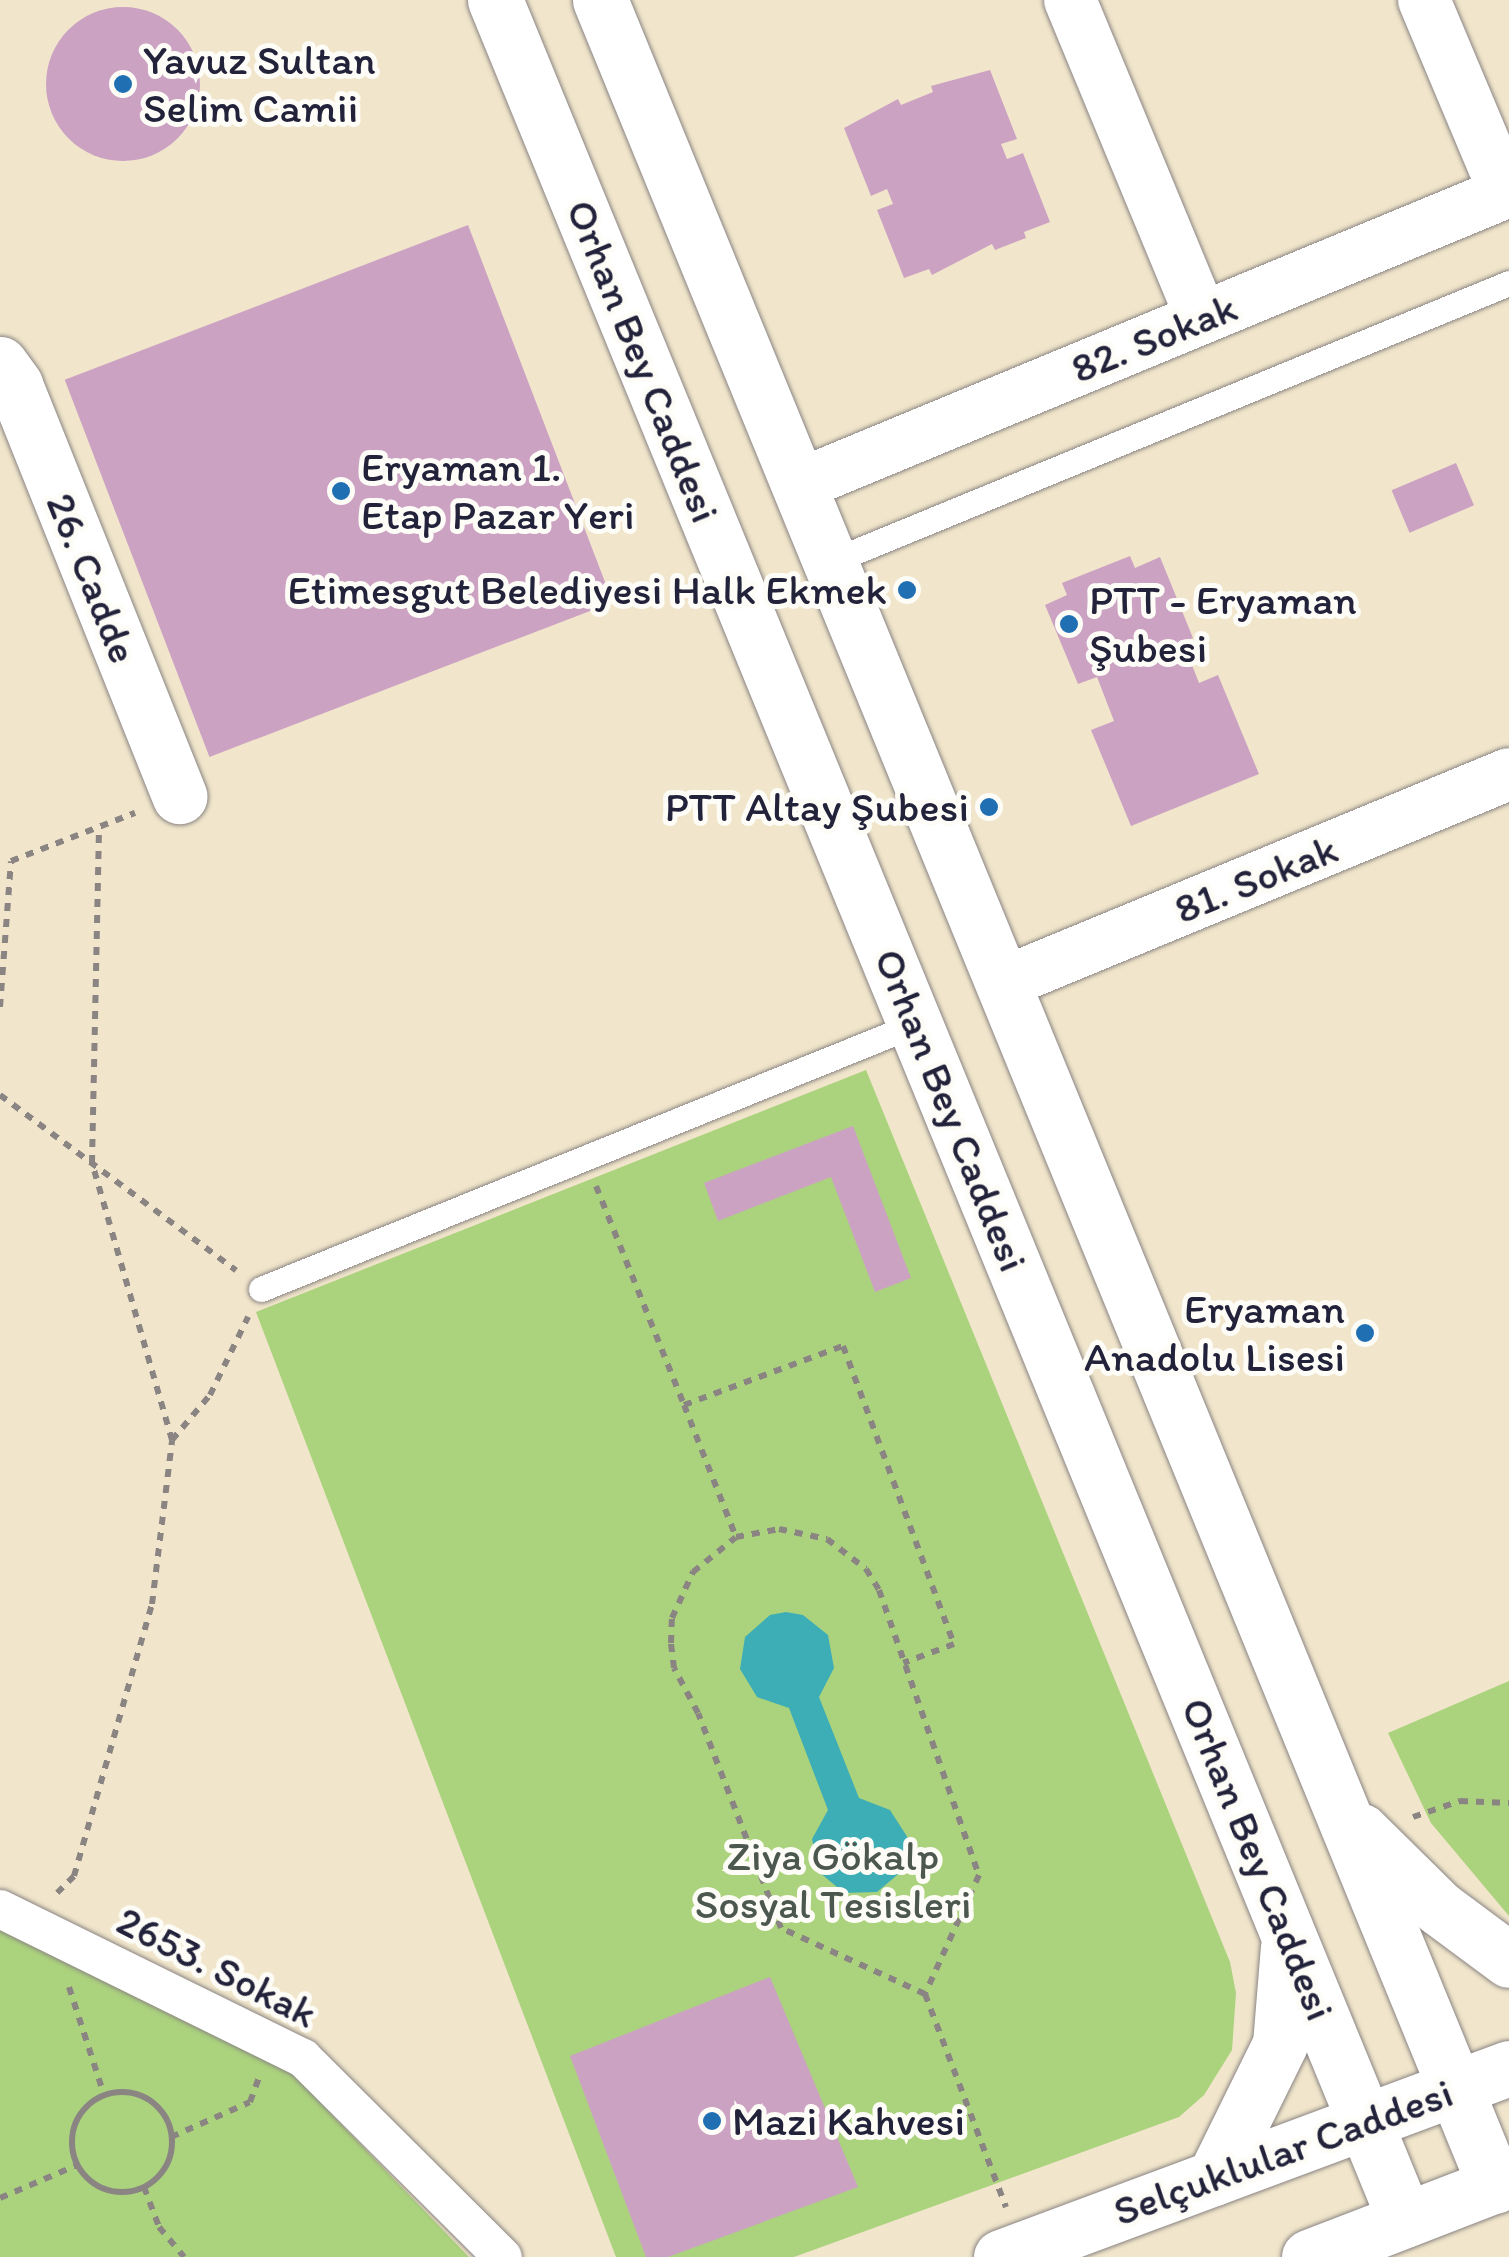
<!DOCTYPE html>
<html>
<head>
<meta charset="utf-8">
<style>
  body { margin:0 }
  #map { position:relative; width:1509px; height:2257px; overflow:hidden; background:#f1e6cb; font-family:Itim,sans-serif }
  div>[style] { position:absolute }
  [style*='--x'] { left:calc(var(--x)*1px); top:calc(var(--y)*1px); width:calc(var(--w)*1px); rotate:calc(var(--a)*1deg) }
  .green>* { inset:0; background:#abd27d }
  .water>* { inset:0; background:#3daeb5 }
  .building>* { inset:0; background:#cca2c3; transform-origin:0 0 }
  .round { border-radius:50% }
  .path>* { height:6px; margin-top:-3px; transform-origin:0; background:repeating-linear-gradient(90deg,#8a8483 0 8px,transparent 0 16px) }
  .path>.ring { margin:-3px; padding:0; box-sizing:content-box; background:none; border:6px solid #8a8483; border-radius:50% }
  .roads { filter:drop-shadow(0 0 2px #8a8483) drop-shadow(0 0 2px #8a8483) }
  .service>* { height:25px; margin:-12.5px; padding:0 12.5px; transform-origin:12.5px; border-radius:12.5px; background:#fff }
  .pedestrian>* { height:38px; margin:-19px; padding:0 19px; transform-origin:19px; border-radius:19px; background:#fff }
  .minor>* { height:52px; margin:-26px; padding:0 26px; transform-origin:26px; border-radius:26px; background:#fff }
  .tertiary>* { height:55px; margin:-27.5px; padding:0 27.5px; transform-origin:27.5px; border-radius:27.5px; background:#fff }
  .secondary>* { height:55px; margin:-27.5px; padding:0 27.5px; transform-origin:27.5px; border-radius:27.5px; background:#fff }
  .dots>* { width:28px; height:28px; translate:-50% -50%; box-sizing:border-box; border:5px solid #fdfcf7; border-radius:50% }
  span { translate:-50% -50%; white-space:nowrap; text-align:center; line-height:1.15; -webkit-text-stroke:10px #fdfcf7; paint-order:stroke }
  .poi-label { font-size:42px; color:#22223b }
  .left { translate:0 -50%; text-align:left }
  .right { translate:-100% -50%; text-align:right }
  .street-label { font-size:42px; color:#22223b }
  .park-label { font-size:42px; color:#4b574f }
</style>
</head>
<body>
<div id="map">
  <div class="green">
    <div style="clip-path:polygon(866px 1070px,1230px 1962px,1236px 1993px,1232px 2050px,1204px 2095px,1179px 2117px,794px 2257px,616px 2257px,256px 1312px)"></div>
    <div style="clip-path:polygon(1509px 1681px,1509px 1916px,1431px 1823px,1388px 1733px)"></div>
    <div style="clip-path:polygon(0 1928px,288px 2069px,469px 2257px,0 2257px)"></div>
  </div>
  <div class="water">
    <div style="clip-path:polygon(786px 1612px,803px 1615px,828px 1635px,834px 1668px,819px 1697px,859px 1798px,890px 1810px,908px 1838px,902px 1871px,877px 1892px,844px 1893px,819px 1872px,812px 1839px,828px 1810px,789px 1708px,757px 1697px,740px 1669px,745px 1637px,770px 1615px)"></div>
  </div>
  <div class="building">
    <div class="round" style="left:46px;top:7px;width:154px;height:154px"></div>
    <div style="clip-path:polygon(990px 70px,1017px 139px,1001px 144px,1007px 159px,1023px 153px,1050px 222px,1024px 232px,1026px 238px,995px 250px,992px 244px,932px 275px,929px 269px,904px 278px,877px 210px,893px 204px,887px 189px,871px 196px,844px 128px,898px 99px,901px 105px,933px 92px,931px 86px)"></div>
    <div style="left:468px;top:225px;width:404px;height:432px;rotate:69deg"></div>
    <div style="left:1456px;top:463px;width:46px;height:70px;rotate:67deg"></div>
    <div style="clip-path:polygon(1130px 556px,1135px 568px,1160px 557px,1193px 638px,1183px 642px,1199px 683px,1218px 675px,1259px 774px,1131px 826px,1091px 730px,1114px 721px,1097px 677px,1078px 684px,1045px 605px,1067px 595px,1062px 583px)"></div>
    <div style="clip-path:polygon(853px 1126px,911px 1278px,875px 1292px,831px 1177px,718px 1221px,704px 1183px)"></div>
    <div style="clip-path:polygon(770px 1977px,858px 2187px,668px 2257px,646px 2257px,570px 2056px)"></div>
  </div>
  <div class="path">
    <div style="--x:0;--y:1007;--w:146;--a:-85.7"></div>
    <div style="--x:11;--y:861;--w:133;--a:-21.2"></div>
    <div style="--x:0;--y:1095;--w:294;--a:36.6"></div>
    <div style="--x:596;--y:1186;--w:236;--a:68.1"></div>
    <div style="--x:684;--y:1405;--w:170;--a:-20.4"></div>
    <div style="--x:843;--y:1346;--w:318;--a:69.6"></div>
    <div style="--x:954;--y:1644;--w:54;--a:159.6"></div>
    <div style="--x:684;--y:1405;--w:142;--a:68.5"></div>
    <div style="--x:172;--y:1440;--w:59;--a:-49.8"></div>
    <div style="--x:210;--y:1395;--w:87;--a:-64"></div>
    <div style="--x:1413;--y:1817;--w:50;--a:-18.8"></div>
    <div style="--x:1460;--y:1801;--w:49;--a:2.3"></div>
    <div style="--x:57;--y:1893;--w:24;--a:-45"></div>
    <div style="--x:74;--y:1876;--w:283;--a:-74"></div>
    <div style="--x:152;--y:1604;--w:165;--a:-83"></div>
    <div style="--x:172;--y:1440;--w:288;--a:-106.1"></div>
    <div style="--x:92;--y:1163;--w:336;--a:-88.8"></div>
    <div style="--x:69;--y:1987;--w:114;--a:72"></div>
    <div style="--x:925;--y:1994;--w:158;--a:-155.4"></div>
    <div style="--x:781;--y:1928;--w:230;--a:-111.1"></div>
    <div style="--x:698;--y:1713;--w:51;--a:-118.1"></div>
    <div style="--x:674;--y:1668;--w:25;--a:-97"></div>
    <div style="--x:671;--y:1643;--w:25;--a:-88"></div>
    <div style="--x:672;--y:1618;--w:51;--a:-65.5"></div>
    <div style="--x:693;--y:1572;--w:55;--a:-39.1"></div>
    <div style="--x:736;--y:1537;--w:44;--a:-10.5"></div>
    <div style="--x:779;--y:1529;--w:49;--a:11.8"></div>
    <div style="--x:827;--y:1539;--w:49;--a:37.6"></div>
    <div style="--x:866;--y:1569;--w:25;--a:58"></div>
    <div style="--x:879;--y:1590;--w:302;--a:70.7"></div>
    <div style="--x:979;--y:1875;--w:131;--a:114.4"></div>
    <div style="--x:925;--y:1994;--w:228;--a:69.2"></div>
    <div class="ring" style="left:72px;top:2092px;width:94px;height:94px"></div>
    <div style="--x:171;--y:2137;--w:86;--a:-23.9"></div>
    <div style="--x:250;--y:2102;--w:27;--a:-70"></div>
    <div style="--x:144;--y:2187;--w:43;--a:69.4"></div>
    <div style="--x:159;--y:2227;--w:39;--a:50"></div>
    <div style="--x:0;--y:2198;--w:84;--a:-23.2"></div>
  </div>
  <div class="roads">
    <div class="service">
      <div style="--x:830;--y:562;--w:734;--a:-22.34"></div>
      <div style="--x:261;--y:1289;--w:707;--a:-22.03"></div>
    </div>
    <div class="pedestrian">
      <div style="--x:0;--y:1909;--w:338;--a:26.2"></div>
      <div style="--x:303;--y:2058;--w:282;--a:44.9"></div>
    </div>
    <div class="minor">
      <div style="--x:1070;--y:0;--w:344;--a:67.5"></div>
      <div style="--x:1424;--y:0;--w:209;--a:67.2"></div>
      <div style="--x:799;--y:485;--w:768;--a:-22.49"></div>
      <div style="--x:1003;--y:983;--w:547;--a:-22.44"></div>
    </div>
    <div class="tertiary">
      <div style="--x:0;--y:364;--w:26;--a:54"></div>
      <div style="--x:15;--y:385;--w:443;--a:68.2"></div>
    </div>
    <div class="secondary">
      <div style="--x:495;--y:0;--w:2399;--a:67.71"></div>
      <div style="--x:600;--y:0;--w:2362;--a:67.73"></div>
      <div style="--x:1361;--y:1831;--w:110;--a:44.6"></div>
      <div style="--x:1439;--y:1908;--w:87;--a:36.6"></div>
      <div style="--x:1214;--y:2178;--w:149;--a:-63.8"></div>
      <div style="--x:1280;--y:2044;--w:97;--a:-85.3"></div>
      <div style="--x:1001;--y:2257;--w:542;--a:-20.41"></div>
      <div style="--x:1309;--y:2257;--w:214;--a:-21.1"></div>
    </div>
  </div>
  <div class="dots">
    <div style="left:123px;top:84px;background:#1f6fb2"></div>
    <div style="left:341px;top:491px;background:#1f6fb2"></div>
    <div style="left:907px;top:590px;background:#1f6fb2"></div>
    <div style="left:1069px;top:624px;background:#1f6fb2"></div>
    <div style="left:989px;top:807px;background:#1f6fb2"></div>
    <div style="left:1365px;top:1333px;background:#1f6fb2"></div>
    <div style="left:712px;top:2121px;background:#1f6fb2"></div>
  </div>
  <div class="poi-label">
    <span class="left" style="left:143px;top:84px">Yavuz Sultan<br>Selim Camii</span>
    <span class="left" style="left:361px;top:491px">Eryaman 1.<br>Etap Pazar Yeri</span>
    <span class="right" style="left:887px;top:590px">Etimesgut Belediyesi Halk Ekmek</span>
    <span class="left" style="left:1089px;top:624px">PTT - Eryaman<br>Şubesi</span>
    <span class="right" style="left:969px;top:807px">PTT Altay Şubesi</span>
    <span class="right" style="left:1345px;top:1333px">Eryaman<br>Anadolu Lisesi</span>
    <span class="left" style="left:732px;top:2121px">Mazi Kahvesi</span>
  </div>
  <div class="street-label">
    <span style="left:1154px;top:338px;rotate:-22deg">82. Sokak</span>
    <span style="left:643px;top:361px;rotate:68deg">Orhan Bey Caddesi</span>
    <span style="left:92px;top:578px;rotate:68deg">26. Cadde</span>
    <span style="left:1256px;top:879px;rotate:-22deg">81. Sokak</span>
    <span style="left:951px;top:1110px;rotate:68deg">Orhan Bey Caddesi</span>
    <span style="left:1258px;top:1859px;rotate:68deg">Orhan Bey Caddesi</span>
    <span style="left:217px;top:1967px;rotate:27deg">2653. Sokak</span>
    <span style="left:1283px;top:2152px;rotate:-20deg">Selçuklular Caddesi</span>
  </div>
  <div class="park-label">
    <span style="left:833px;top:1880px">Ziya Gökalp<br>Sosyal Tesisleri</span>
  </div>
</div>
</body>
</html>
